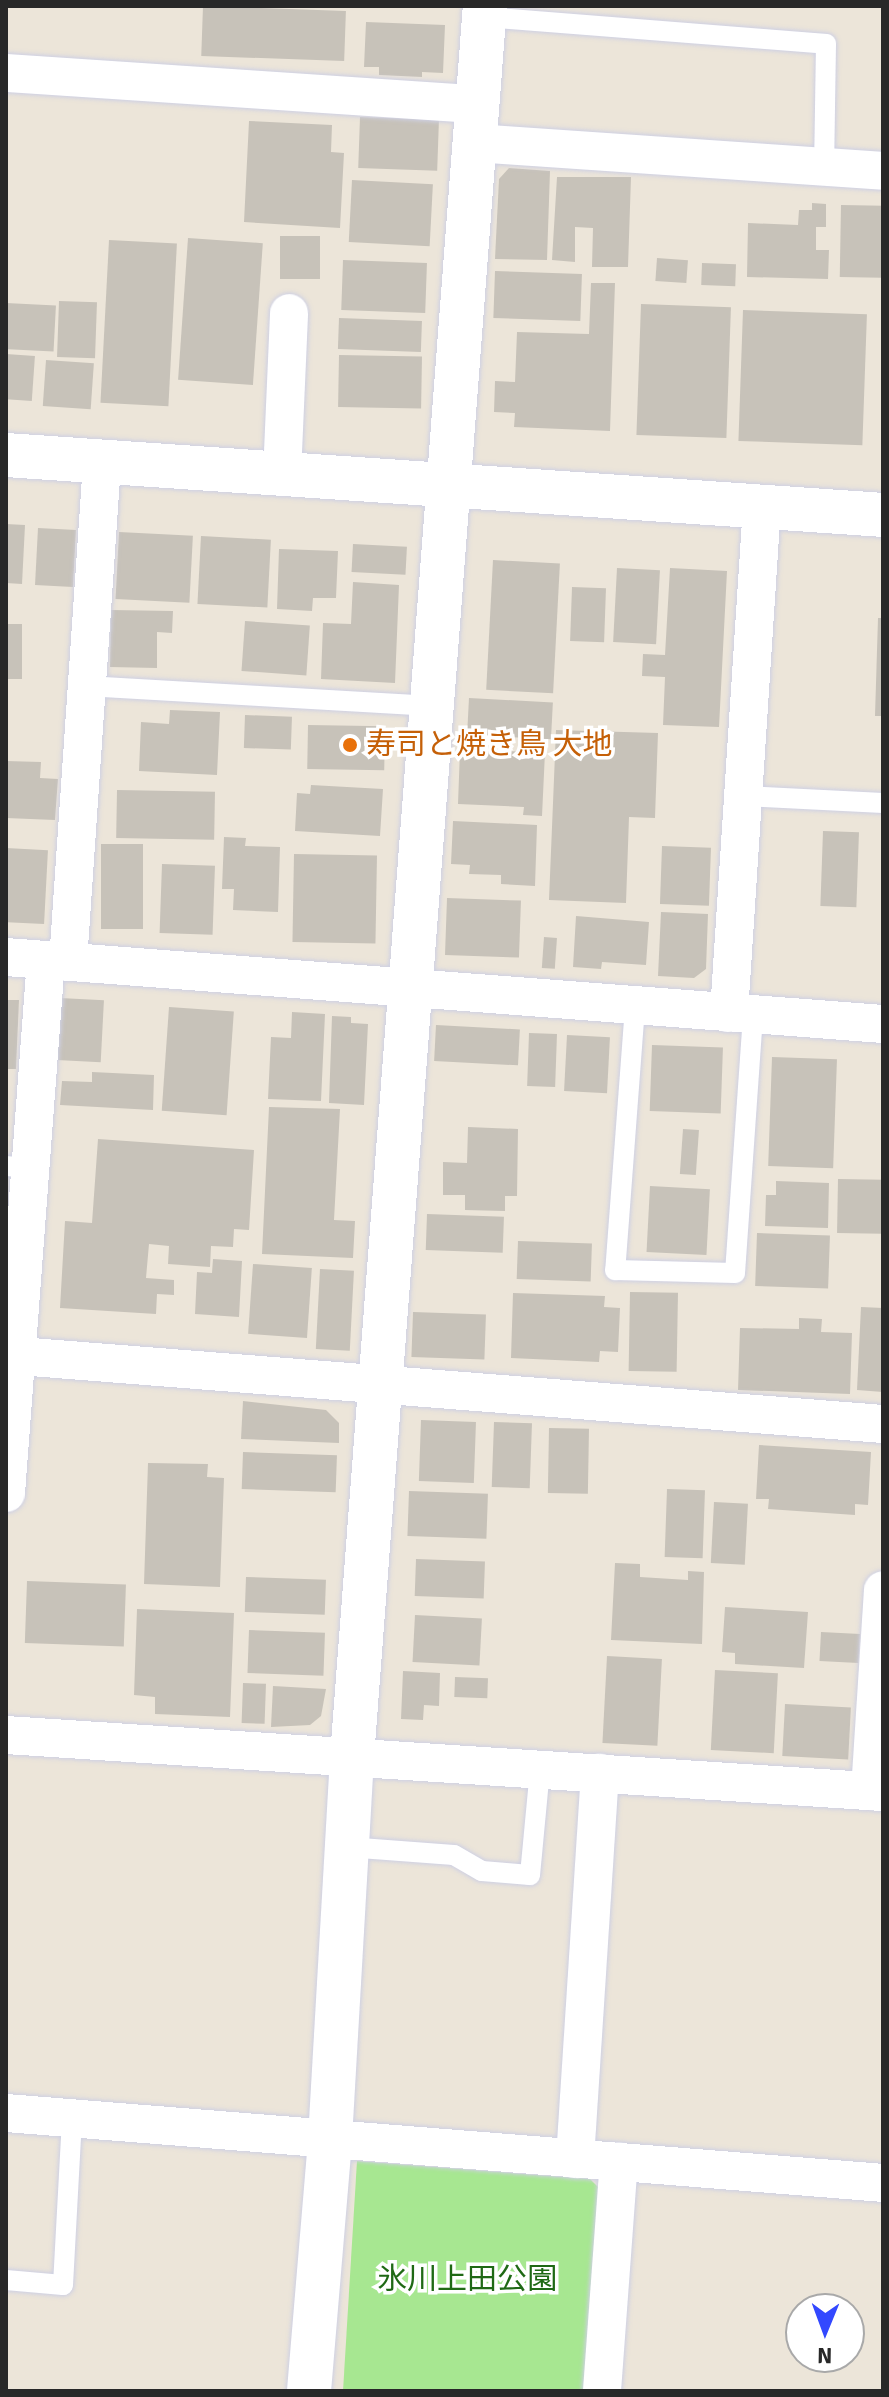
<!DOCTYPE html>
<html>
<head>
<meta charset="utf-8">
<style>
  body { margin:0 }
  #map { position:relative; width:889px; height:2397px; overflow:hidden; background:#ece5d9; font-family:Signika,"Noto Sans JP",sans-serif }
  div>[style] { position:absolute }
  [style*='--x'] { left:calc(var(--x)*1px); top:calc(var(--y)*1px); width:calc(var(--w)*1px); rotate:calc(var(--a)*1deg) }
  .green>* { inset:0; background:#a7e791 }
  .building>* { inset:0; background:#c7c2b9; transform-origin:0 0 }
  .roads { filter:drop-shadow(0 0 2px #ced0e3) drop-shadow(0 0 2px #ced0e3) }
  .lane>* { height:20px; margin:-10px; padding:0 10px; transform-origin:10px; border-radius:10px; background:#fff }
  .street>* { height:38px; margin:-19px; padding:0 19px; transform-origin:19px; border-radius:19px; background:#fff }
  .secondary>* { height:44px; margin:-22px; padding:0 22px; transform-origin:22px; border-radius:22px; background:#fff }
  .dots>* { width:22px; height:22px; translate:-50% -50%; box-sizing:border-box; border:4px solid #fff; border-radius:50% }
  span { translate:-50% -50%; white-space:nowrap; text-align:center; line-height:1.15; -webkit-text-stroke:7px #fff; paint-order:stroke }
  .food-label { font-size:30px; color:#c56008 }
  .left { translate:0 -50%; text-align:left }
  .park-label { font-size:30px; color:#1f6915 }
  .frame { position:absolute; inset:0; border:8px solid #282828; pointer-events:none }
  .north { position:absolute; left:785px; top:2293px; width:80px; height:80px; box-sizing:border-box; background:#fff; border:2px solid #a9a9a9; border-radius:50%; rotate:181deg; font-size:22px; font-weight:700; line-height:32px; text-align:center; color:#282828 }
  .north::after { content:''; display:block; margin:auto; width:28px; height:36px; background:#3348ff; clip-path:polygon(50% 0,100% 100%,50% 72%,0 100%) }
</style>
</head>
<body>
<div id="map">
  <div class="green">
    <div style="clip-path:polygon(357px 2161px,590px 2179px,600px 2189px,586px 2391px,343px 2391px)"></div>
  </div>
  <div class="building">
    <div style="left:203px;top:6px;width:143px;height:50px;rotate:2deg"></div>
    <div style="clip-path:polygon(366px 22px,445px 25px,443px 73px,422px 72px,422px 77px,379px 75px,379px 67px,364px 67px)"></div>
    <div style="left:360px;top:117px;width:79px;height:51px;rotate:2deg"></div>
    <div style="clip-path:polygon(249px 121px,332px 125px,331px 152px,344px 153px,340px 228px,244px 222px)"></div>
    <div style="clip-path:polygon(509px 168px,550px 171px,547px 260px,495px 259px,499px 179px)"></div>
    <div style="clip-path:polygon(557px 177px,631px 177px,628px 267px,592px 267px,593px 228px,575px 227px,575px 262px,552px 260px)"></div>
    <div style="left:352px;top:180px;width:81px;height:62px;rotate:3deg"></div>
    <div style="clip-path:polygon(812px 203px,826px 204px,826px 227px,816px 227px,816px 250px,829px 250px,828px 279px,747px 277px,748px 223px,798px 225px,799px 210px,812px 210px)"></div>
    <div style="left:841px;top:205px;width:42px;height:72px;rotate:1deg"></div>
    <div style="left:280px;top:236px;width:40px;height:43px"></div>
    <div style="left:188px;top:238px;width:75px;height:142px;rotate:4deg"></div>
    <div style="left:109px;top:240px;width:68px;height:163px;rotate:3deg"></div>
    <div style="left:657px;top:258px;width:31px;height:23px;rotate:4deg"></div>
    <div style="left:343px;top:260px;width:84px;height:50px;rotate:2deg"></div>
    <div style="left:702px;top:263px;width:34px;height:22px;rotate:2deg"></div>
    <div style="left:495px;top:271px;width:87px;height:47px;rotate:2deg"></div>
    <div style="clip-path:polygon(591px 283px,615px 283px,610px 431px,514px 427px,515px 413px,494px 412px,495px 381px,515px 382px,517px 332px,589px 334px)"></div>
    <div style="left:59px;top:301px;width:38px;height:56px;rotate:2deg"></div>
    <div style="left:6px;top:303px;width:50px;height:46px;rotate:3deg"></div>
    <div style="left:641px;top:304px;width:90px;height:131px;rotate:2deg"></div>
    <div style="left:743px;top:310px;width:124px;height:131px;rotate:2deg"></div>
    <div style="left:339px;top:318px;width:83px;height:31px;rotate:2deg"></div>
    <div style="left:6px;top:354px;width:29px;height:45px;rotate:4deg"></div>
    <div style="left:339px;top:355px;width:83px;height:52px;rotate:1deg"></div>
    <div style="left:46px;top:360px;width:48px;height:46px;rotate:4deg"></div>
    <div style="clip-path:polygon(6px 524px,25px 525px,22px 584px,6px 583px)"></div>
    <div style="left:38px;top:528px;width:38px;height:57px;rotate:3deg"></div>
    <div style="left:119px;top:532px;width:74px;height:67px;rotate:3deg"></div>
    <div style="left:201px;top:536px;width:70px;height:68px;rotate:3deg"></div>
    <div style="left:353px;top:544px;width:54px;height:28px;rotate:3deg"></div>
    <div style="clip-path:polygon(279px 549px,338px 551px,336px 598px,313px 598px,312px 611px,277px 609px)"></div>
    <div style="left:493px;top:560px;width:67px;height:130px;rotate:3deg"></div>
    <div style="left:617px;top:568px;width:43px;height:74px;rotate:3deg"></div>
    <div style="clip-path:polygon(670px 568px,727px 571px,719px 727px,663px 725px,665px 677px,642px 676px,643px 654px,665px 655px)"></div>
    <div style="clip-path:polygon(353px 582px,399px 585px,395px 683px,321px 679px,323px 623px,351px 624px)"></div>
    <div style="left:572px;top:587px;width:34px;height:54px;rotate:2deg"></div>
    <div style="clip-path:polygon(111px 610px,173px 611px,172px 633px,157px 632px,157px 668px,110px 667px)"></div>
    <div style="clip-path:polygon(878px 618px,883px 618px,883px 716px,875px 716px)"></div>
    <div style="left:245px;top:621px;width:65px;height:50px;rotate:4deg"></div>
    <div style="left:6px;top:624px;width:16px;height:55px"></div>
    <div style="left:469px;top:698px;width:84px;height:37px;rotate:3deg"></div>
    <div style="clip-path:polygon(170px 710px,220px 712px,217px 775px,139px 771px,141px 722px,169px 724px)"></div>
    <div style="left:245px;top:715px;width:47px;height:33px;rotate:2deg"></div>
    <div style="left:308px;top:725px;width:77px;height:44px;rotate:1deg"></div>
    <div style="clip-path:polygon(556px 730px,658px 733px,655px 818px,629px 817px,626px 903px,549px 900px)"></div>
    <div style="clip-path:polygon(460px 750px,545px 752px,542px 816px,523px 815px,524px 807px,458px 804px)"></div>
    <div style="clip-path:polygon(6px 761px,41px 762px,40px 778px,58px 779px,55px 820px,6px 818px)"></div>
    <div style="clip-path:polygon(311px 785px,383px 789px,380px 836px,295px 831px,297px 793px,310px 794px)"></div>
    <div style="left:117px;top:790px;width:98px;height:48px;rotate:1deg"></div>
    <div style="clip-path:polygon(453px 821px,537px 825px,535px 886px,501px 884px,501px 875px,469px 874px,470px 865px,451px 864px)"></div>
    <div style="left:823px;top:831px;width:36px;height:75px;rotate:2deg"></div>
    <div style="clip-path:polygon(224px 837px,246px 838px,245px 846px,280px 847px,278px 912px,233px 910px,234px 889px,222px 889px)"></div>
    <div style="left:101px;top:844px;width:42px;height:85px"></div>
    <div style="left:662px;top:846px;width:49px;height:58px;rotate:2deg"></div>
    <div style="left:6px;top:848px;width:42px;height:74px;rotate:3deg"></div>
    <div style="left:294px;top:854px;width:83px;height:88px;rotate:1deg"></div>
    <div style="left:162px;top:864px;width:53px;height:69px;rotate:2deg"></div>
    <div style="left:447px;top:898px;width:74px;height:57px;rotate:2deg"></div>
    <div style="clip-path:polygon(661px 912px,708px 914px,706px 969px,694px 978px,658px 976px)"></div>
    <div style="clip-path:polygon(576px 916px,649px 922px,646px 965px,602px 962px,601px 969px,573px 967px)"></div>
    <div style="left:544px;top:937px;width:13px;height:31px;rotate:4deg"></div>
    <div style="left:60px;top:998px;width:44px;height:62px;rotate:3deg"></div>
    <div style="clip-path:polygon(6px 1000px,19px 1000px,16px 1069px,6px 1069px)"></div>
    <div style="left:169px;top:1007px;width:65px;height:104px;rotate:4deg"></div>
    <div style="clip-path:polygon(292px 1012px,325px 1014px,321px 1101px,268px 1099px,271px 1037px,291px 1038px)"></div>
    <div style="clip-path:polygon(332px 1016px,351px 1017px,351px 1023px,368px 1024px,364px 1105px,329px 1103px)"></div>
    <div style="left:436px;top:1025px;width:84px;height:36px;rotate:3deg"></div>
    <div style="left:529px;top:1033px;width:28px;height:53px;rotate:2deg"></div>
    <div style="left:567px;top:1035px;width:43px;height:56px;rotate:3deg"></div>
    <div style="left:652px;top:1045px;width:71px;height:66px;rotate:2deg"></div>
    <div style="left:772px;top:1057px;width:65px;height:109px;rotate:2deg"></div>
    <div style="clip-path:polygon(92px 1072px,154px 1075px,153px 1110px,60px 1105px,62px 1081px,92px 1082px)"></div>
    <div style="clip-path:polygon(269px 1107px,340px 1109px,334px 1220px,355px 1221px,353px 1258px,262px 1254px)"></div>
    <div style="clip-path:polygon(468px 1127px,518px 1129px,517px 1196px,505px 1196px,505px 1211px,465px 1210px,465px 1195px,443px 1195px,443px 1162px,467px 1163px)"></div>
    <div style="left:683px;top:1129px;width:16px;height:45px;rotate:4deg"></div>
    <div style="clip-path:polygon(98px 1139px,254px 1150px,249px 1230px,234px 1229px,233px 1247px,211px 1246px,210px 1267px,168px 1264px,169px 1246px,149px 1244px,146px 1278px,174px 1280px,174px 1295px,157px 1294px,156px 1314px,60px 1308px,65px 1221px,92px 1223px)"></div>
    <div style="left:838px;top:1179px;width:45px;height:54px;rotate:1deg"></div>
    <div style="clip-path:polygon(776px 1181px,829px 1183px,828px 1228px,765px 1226px,766px 1195px,776px 1195px)"></div>
    <div style="left:650px;top:1186px;width:60px;height:66px;rotate:3deg"></div>
    <div style="left:427px;top:1214px;width:77px;height:36px;rotate:2deg"></div>
    <div style="left:757px;top:1233px;width:73px;height:53px;rotate:2deg"></div>
    <div style="left:518px;top:1241px;width:74px;height:38px;rotate:2deg"></div>
    <div style="clip-path:polygon(213px 1259px,242px 1261px,239px 1317px,195px 1314px,197px 1272px,212px 1273px)"></div>
    <div style="left:253px;top:1264px;width:59px;height:70px;rotate:4deg"></div>
    <div style="left:320px;top:1269px;width:34px;height:80px;rotate:3deg"></div>
    <div style="left:630px;top:1292px;width:48px;height:79px;rotate:1deg"></div>
    <div style="clip-path:polygon(513px 1293px,605px 1296px,604px 1307px,620px 1308px,618px 1352px,600px 1351px,599px 1362px,511px 1358px)"></div>
    <div style="clip-path:polygon(861px 1307px,883px 1308px,883px 1392px,857px 1390px)"></div>
    <div style="left:413px;top:1312px;width:73px;height:45px;rotate:2deg"></div>
    <div style="clip-path:polygon(799px 1318px,822px 1319px,821px 1332px,852px 1333px,850px 1394px,738px 1390px,740px 1328px,799px 1329px)"></div>
    <div style="clip-path:polygon(243px 1401px,326px 1410px,339px 1423px,339px 1443px,241px 1439px)"></div>
    <div style="left:421px;top:1420px;width:55px;height:61px;rotate:2deg"></div>
    <div style="left:494px;top:1422px;width:38px;height:65px;rotate:2deg"></div>
    <div style="left:549px;top:1428px;width:40px;height:65px;rotate:1deg"></div>
    <div style="clip-path:polygon(759px 1445px,871px 1452px,868px 1505px,855px 1504px,855px 1515px,768px 1509px,769px 1499px,756px 1499px)"></div>
    <div style="left:243px;top:1452px;width:94px;height:37px;rotate:2deg"></div>
    <div style="clip-path:polygon(148px 1463px,208px 1464px,207px 1477px,224px 1478px,220px 1587px,144px 1584px)"></div>
    <div style="left:667px;top:1489px;width:38px;height:68px;rotate:2deg"></div>
    <div style="left:409px;top:1491px;width:79px;height:45px;rotate:2deg"></div>
    <div style="left:714px;top:1502px;width:34px;height:61px;rotate:3deg"></div>
    <div style="left:416px;top:1559px;width:69px;height:37px;rotate:2deg"></div>
    <div style="clip-path:polygon(615px 1563px,640px 1564px,640px 1577px,688px 1580px,688px 1571px,704px 1572px,702px 1644px,611px 1640px)"></div>
    <div style="left:246px;top:1577px;width:80px;height:35px;rotate:2deg"></div>
    <div style="left:27px;top:1581px;width:99px;height:62px;rotate:2deg"></div>
    <div style="clip-path:polygon(725px 1607px,808px 1612px,804px 1668px,735px 1664px,735px 1653px,722px 1652px)"></div>
    <div style="clip-path:polygon(137px 1609px,234px 1613px,230px 1717px,155px 1714px,155px 1697px,134px 1695px)"></div>
    <div style="left:415px;top:1615px;width:67px;height:47px;rotate:3deg"></div>
    <div style="left:249px;top:1630px;width:76px;height:43px;rotate:2deg"></div>
    <div style="left:821px;top:1632px;width:39px;height:29px;rotate:3deg"></div>
    <div style="left:607px;top:1656px;width:55px;height:87px;rotate:3deg"></div>
    <div style="left:715px;top:1670px;width:63px;height:80px;rotate:3deg"></div>
    <div style="clip-path:polygon(403px 1671px,440px 1673px,439px 1706px,424px 1705px,423px 1720px,401px 1719px)"></div>
    <div style="left:455px;top:1677px;width:33px;height:20px;rotate:2deg"></div>
    <div style="left:243px;top:1683px;width:23px;height:40px;rotate:2deg"></div>
    <div style="clip-path:polygon(273px 1686px,326px 1689px,321px 1716px,310px 1725px,271px 1727px)"></div>
    <div style="left:785px;top:1704px;width:66px;height:52px;rotate:3deg"></div>
  </div>
  <div class="roads">
    <div class="lane">
      <div style="--x:485;--y:17;--w:342;--a:4.5"></div>
      <div style="--x:826;--y:44;--w:123;--a:90.9"></div>
      <div style="--x:87;--y:686;--w:345;--a:3.3"></div>
      <div style="--x:744;--y:796;--w:139;--a:2.9"></div>
      <div style="--x:635;--y:1007;--w:264;--a:94.3"></div>
      <div style="--x:615;--y:1270;--w:120;--a:1.4"></div>
      <div style="--x:735;--y:1273;--w:259;--a:-86"></div>
      <div style="--x:6;--y:1166;--w:24;--a:5"></div>
      <div style="--x:347;--y:1847;--w:107;--a:4.3"></div>
      <div style="--x:454;--y:1855;--w:32;--a:30"></div>
      <div style="--x:482;--y:1871;--w:48;--a:4.8"></div>
      <div style="--x:530;--y:1875;--w:106;--a:-84.6"></div>
      <div style="--x:6;--y:2280;--w:57;--a:5"></div>
      <div style="--x:63;--y:2285;--w:168;--a:-86.9"></div>
    </div>
    <div class="street">
      <div style="--x:6;--y:73;--w:473;--a:3.8"></div>
      <div style="--x:475;--y:143;--w:409;--a:3.9"></div>
      <div style="--x:282;--y:475;--w:162;--a:-87.5"></div>
      <div style="--x:6;--y:957;--w:880;--a:4.37"></div>
      <div style="--x:68;--y:962;--w:500;--a:-86.1"></div>
      <div style="--x:729;--y:1013;--w:508;--a:-86.28"></div>
      <div style="--x:6;--y:1355;--w:880;--a:4.5"></div>
      <div style="--x:6;--y:1493;--w:534;--a:-85.71"></div>
      <div style="--x:6;--y:1735;--w:879;--a:3.72"></div>
      <div style="--x:870;--y:1791;--w:201;--a:-86.3"></div>
      <div style="--x:6;--y:2113;--w:880;--a:4.56"></div>
      <div style="--x:575;--y:2159;--w:387;--a:-86.3"></div>
      <div style="--x:602;--y:2391;--w:230;--a:-85.8"></div>
    </div>
    <div class="secondary">
      <div style="--x:6;--y:455;--w:879;--a:3.91"></div>
      <div style="--x:309;--y:2391;--w:253;--a:-85.2"></div>
      <div style="--x:330;--y:2139;--w:383;--a:-86.7"></div>
      <div style="--x:352;--y:1757;--w:1756;--a:-85.66"></div>
    </div>
  </div>
  <div class="dots">
    <div style="left:350px;top:745px;background:#e8710a"></div>
  </div>
  <div class="food-label">
    <span class="left" style="left:366px;top:745px">寿司と焼き鳥 大地</span>
  </div>
  <div class="park-label">
    <span style="left:467px;top:2280px">氷川上田公園</span>
  </div>
  <div class="frame"></div>
  <div class="north">N</div>
</div>
</body>
</html>
